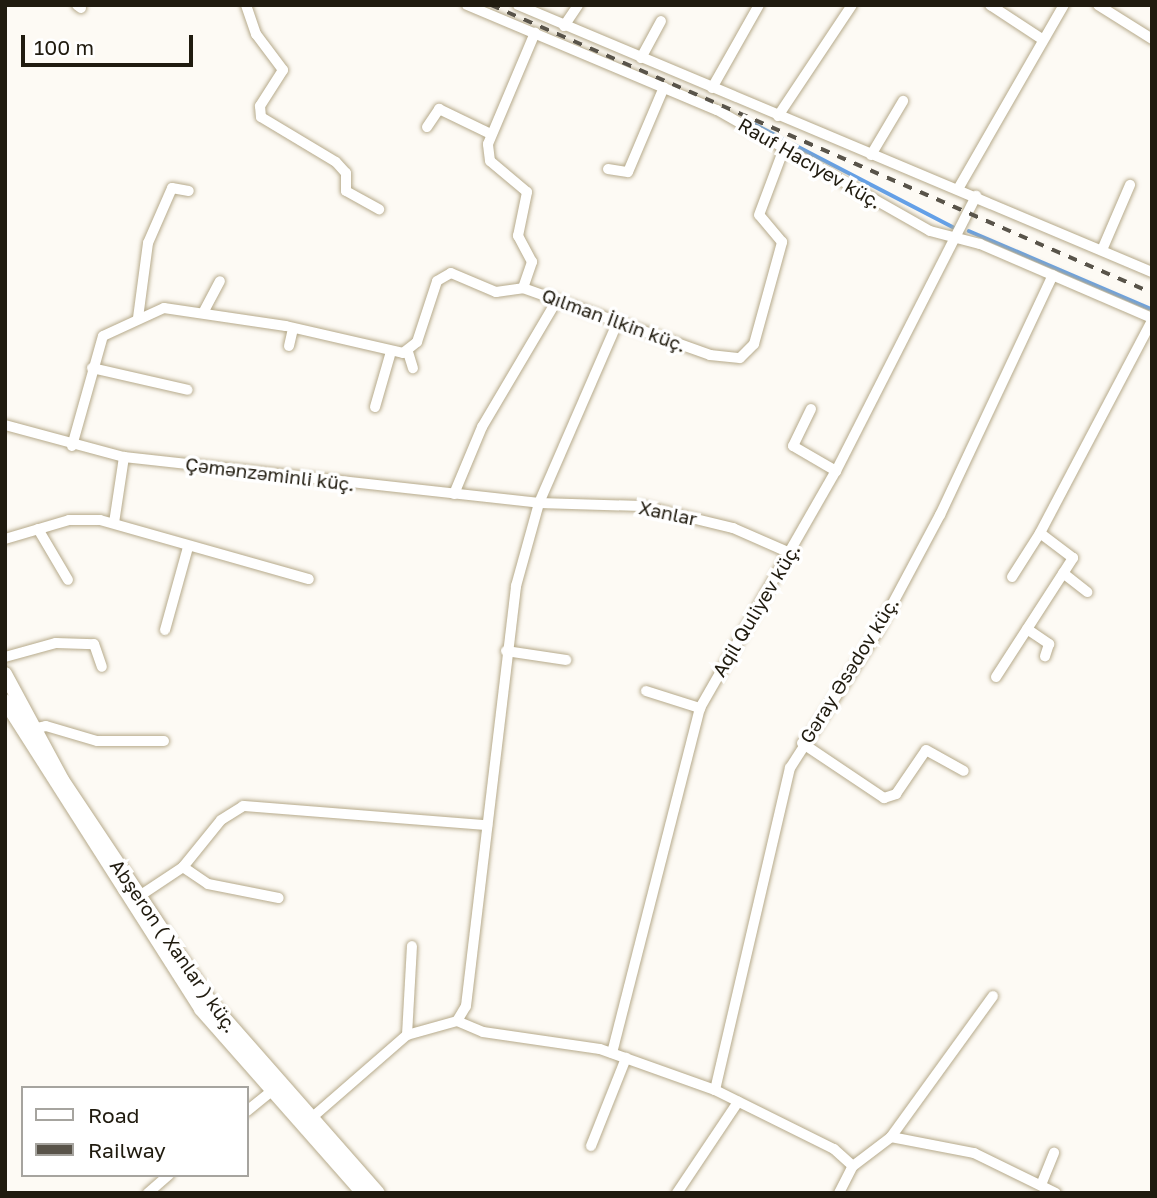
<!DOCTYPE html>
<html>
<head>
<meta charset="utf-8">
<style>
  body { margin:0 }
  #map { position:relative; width:1157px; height:1198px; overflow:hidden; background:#fdfaf4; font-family:"Golos Text",sans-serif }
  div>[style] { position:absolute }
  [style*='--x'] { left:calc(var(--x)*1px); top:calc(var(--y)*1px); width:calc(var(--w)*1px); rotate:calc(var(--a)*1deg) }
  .stream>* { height:3.5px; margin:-1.75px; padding:0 1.75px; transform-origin:1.75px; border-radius:1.75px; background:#64a0e7 }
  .roads { filter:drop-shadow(0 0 2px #b6aa8b) drop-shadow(0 0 2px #b6aa8b) }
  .minor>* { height:10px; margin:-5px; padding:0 5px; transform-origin:5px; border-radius:5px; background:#fff }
  .major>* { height:14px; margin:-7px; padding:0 7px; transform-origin:7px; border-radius:7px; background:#fff }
  .rail>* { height:3.5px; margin-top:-1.75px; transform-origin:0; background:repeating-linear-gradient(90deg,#59544a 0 9px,transparent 0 18px) }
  span { translate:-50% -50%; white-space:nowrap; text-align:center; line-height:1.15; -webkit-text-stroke:7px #fff; paint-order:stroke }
  .street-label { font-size:19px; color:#201b0f }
  .frame { position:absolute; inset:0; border:7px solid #201b0f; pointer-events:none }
  .legend { position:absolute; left:21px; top:1086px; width:228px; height:91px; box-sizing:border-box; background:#fff; border:2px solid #a6a49f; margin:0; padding:9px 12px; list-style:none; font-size:21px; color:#201b0f }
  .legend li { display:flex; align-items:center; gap:14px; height:35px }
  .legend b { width:35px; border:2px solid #a6a49f }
  .scale { position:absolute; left:21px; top:35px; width:172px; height:32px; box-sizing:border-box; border:4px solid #201b0f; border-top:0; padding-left:9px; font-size:21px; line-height:24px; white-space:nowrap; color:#201b0f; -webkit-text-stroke:5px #fff; paint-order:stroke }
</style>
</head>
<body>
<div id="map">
  <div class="stream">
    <div style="--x:754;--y:124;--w:224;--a:27.4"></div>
    <div style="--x:969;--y:231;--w:196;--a:23.2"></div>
  </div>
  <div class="roads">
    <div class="minor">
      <div style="--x:77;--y:5;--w:5;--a:37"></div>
      <div style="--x:246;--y:5;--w:31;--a:71"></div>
      <div style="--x:256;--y:34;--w:45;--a:53.1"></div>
      <div style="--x:283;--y:70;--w:43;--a:122.6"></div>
      <div style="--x:260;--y:106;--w:11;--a:85"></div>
      <div style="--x:261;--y:117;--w:87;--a:31"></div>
      <div style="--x:336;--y:162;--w:15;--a:48"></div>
      <div style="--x:346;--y:173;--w:18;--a:90"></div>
      <div style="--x:346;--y:191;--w:38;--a:29"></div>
      <div style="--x:467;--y:5;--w:271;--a:22.8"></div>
      <div style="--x:717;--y:110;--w:245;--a:29.6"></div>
      <div style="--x:930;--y:231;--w:52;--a:14.6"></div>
      <div style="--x:980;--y:244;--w:187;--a:23.3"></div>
      <div style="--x:518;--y:5;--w:688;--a:22.84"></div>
      <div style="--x:990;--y:5;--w:62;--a:33.2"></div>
      <div style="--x:1098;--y:5;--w:64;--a:32.2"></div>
      <div style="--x:564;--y:26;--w:25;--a:-56"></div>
      <div style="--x:641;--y:58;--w:42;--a:-61.6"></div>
      <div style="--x:712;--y:88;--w:95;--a:-60.5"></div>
      <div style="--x:778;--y:116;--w:133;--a:-56.3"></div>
      <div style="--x:427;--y:127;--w:22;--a:-56"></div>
      <div style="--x:439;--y:109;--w:58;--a:25.7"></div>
      <div style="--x:871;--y:155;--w:63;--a:-59.3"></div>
      <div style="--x:608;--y:169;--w:20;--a:9"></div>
      <div style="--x:628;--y:172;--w:92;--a:-67"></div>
      <div style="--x:958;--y:189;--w:212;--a:-60.1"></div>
      <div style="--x:1102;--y:250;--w:71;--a:-66.7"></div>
      <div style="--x:523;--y:288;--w:28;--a:-71"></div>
      <div style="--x:532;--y:262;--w:30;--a:-118"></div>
      <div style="--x:518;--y:236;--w:45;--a:-78.4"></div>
      <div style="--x:527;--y:192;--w:48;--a:-140"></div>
      <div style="--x:490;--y:161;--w:17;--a:-97"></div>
      <div style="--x:488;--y:144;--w:121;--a:-67.1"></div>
      <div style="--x:203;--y:313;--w:36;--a:-62"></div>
      <div style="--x:138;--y:318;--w:76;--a:-82.4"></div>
      <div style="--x:148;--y:243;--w:60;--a:-66.4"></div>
      <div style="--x:172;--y:188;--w:17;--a:10"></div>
      <div style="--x:289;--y:346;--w:18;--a:-77"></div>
      <div style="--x:408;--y:352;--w:17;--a:73"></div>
      <div style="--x:92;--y:368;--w:98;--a:12.9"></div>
      <div style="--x:375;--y:407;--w:54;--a:-73.9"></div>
      <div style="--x:811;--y:409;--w:41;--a:115.9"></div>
      <div style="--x:793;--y:446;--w:50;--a:30.2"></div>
      <div style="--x:5;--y:425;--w:123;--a:15.1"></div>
      <div style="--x:124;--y:457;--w:418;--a:6.3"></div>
      <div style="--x:539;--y:503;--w:103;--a:1.7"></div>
      <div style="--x:642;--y:506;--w:94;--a:13.6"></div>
      <div style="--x:733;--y:528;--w:62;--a:23.7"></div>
      <div style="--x:72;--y:446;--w:114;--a:-74.3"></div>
      <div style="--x:103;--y:336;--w:67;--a:-24.7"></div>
      <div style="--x:164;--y:308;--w:123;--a:8.4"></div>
      <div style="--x:286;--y:326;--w:120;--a:13"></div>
      <div style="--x:403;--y:353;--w:18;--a:-38"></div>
      <div style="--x:417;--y:342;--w:64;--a:-71.8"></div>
      <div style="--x:437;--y:281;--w:16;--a:-30"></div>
      <div style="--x:451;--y:273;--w:49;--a:22.9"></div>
      <div style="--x:496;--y:292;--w:27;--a:-8"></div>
      <div style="--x:523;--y:288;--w:199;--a:19.7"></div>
      <div style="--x:710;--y:355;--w:30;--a:6"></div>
      <div style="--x:740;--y:358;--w:20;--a:-45"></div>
      <div style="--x:754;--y:344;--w:106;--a:-74.6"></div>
      <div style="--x:782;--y:242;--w:35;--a:-130"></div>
      <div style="--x:759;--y:215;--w:68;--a:-69.4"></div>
      <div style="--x:454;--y:494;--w:73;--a:-67.3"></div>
      <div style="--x:482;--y:427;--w:147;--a:-59.4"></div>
      <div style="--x:114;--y:523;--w:67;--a:-81.4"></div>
      <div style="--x:38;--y:529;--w:59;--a:59.5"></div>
      <div style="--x:5;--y:539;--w:67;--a:-16.5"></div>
      <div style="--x:69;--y:520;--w:31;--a:0"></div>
      <div style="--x:100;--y:520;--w:217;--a:15.8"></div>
      <div style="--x:1063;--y:573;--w:31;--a:38"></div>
      <div style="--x:1012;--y:577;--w:52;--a:-57.5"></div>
      <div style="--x:1027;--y:629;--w:27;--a:34"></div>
      <div style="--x:1049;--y:644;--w:13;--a:108"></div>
      <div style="--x:165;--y:630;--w:86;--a:-74.5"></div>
      <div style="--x:506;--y:651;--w:61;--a:8.5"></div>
      <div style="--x:5;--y:657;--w:53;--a:-15.4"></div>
      <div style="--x:56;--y:643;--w:38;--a:2"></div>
      <div style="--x:94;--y:644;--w:24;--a:71"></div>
      <div style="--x:996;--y:677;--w:142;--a:-57.1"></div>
      <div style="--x:1073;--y:558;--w:41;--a:-142.9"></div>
      <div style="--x:1040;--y:533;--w:240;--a:-62.2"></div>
      <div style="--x:646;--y:691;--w:57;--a:17.5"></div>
      <div style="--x:32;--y:729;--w:14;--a:-12"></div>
      <div style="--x:46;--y:726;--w:53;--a:16.4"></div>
      <div style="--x:97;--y:741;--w:67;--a:0"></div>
      <div style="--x:802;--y:743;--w:99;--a:33.9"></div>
      <div style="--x:884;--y:798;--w:13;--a:-18"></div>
      <div style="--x:896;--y:794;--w:53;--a:-55.7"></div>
      <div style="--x:926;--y:750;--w:43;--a:28.9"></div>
      <div style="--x:183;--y:867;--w:30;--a:34"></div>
      <div style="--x:208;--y:884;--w:72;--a:11.2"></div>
      <div style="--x:138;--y:897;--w:54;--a:-33.7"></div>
      <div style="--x:183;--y:867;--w:60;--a:-51"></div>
      <div style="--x:221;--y:820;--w:26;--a:-32"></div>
      <div style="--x:243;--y:806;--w:245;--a:4.5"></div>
      <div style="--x:457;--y:1021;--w:28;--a:23"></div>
      <div style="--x:483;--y:1032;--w:118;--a:8.3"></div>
      <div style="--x:600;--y:1049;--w:122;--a:19.6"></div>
      <div style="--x:715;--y:1090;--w:133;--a:26.4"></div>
      <div style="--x:834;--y:1149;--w:25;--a:42"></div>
      <div style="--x:407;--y:1035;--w:89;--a:-86.8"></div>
      <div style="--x:612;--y:1053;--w:356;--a:-75.7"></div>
      <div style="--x:700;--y:708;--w:273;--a:-60.2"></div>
      <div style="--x:836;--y:471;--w:309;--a:-63"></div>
      <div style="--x:715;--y:1090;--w:331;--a:-76.9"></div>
      <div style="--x:790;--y:768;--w:163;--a:-57.3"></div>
      <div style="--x:878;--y:631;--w:132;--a:-61.9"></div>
      <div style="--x:940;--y:515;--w:265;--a:-64.8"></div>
      <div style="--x:247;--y:1111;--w:28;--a:-39"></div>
      <div style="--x:308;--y:1121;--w:131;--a:-41"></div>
      <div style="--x:407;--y:1035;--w:52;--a:-15.6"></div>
      <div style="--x:457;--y:1021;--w:17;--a:-59"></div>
      <div style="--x:466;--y:1006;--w:423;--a:-83.2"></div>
      <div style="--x:516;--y:586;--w:86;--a:-74.5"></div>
      <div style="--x:539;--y:503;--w:198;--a:-66.5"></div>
      <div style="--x:891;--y:1137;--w:85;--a:10.9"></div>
      <div style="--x:974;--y:1153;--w:91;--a:26"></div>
      <div style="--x:591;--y:1146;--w:95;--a:-68.3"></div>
      <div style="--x:1041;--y:1185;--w:35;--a:-68"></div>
      <div style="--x:148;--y:1193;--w:28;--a:-41"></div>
      <div style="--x:677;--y:1193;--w:110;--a:-56.2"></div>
      <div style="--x:839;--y:1193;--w:30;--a:-63"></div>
      <div style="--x:853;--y:1166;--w:48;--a:-37.3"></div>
      <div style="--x:891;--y:1137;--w:174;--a:-54.1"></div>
    </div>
    <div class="major">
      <div style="--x:5;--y:674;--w:120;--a:61.7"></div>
      <div style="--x:62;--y:780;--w:267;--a:56.3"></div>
      <div style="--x:210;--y:1002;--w:254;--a:48.7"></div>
      <div style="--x:5;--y:701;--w:365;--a:57.5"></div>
      <div style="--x:201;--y:1009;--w:245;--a:48.6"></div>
    </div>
  </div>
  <div class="rail">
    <div style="--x:491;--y:5;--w:721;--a:23.54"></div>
  </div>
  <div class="street-label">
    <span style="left:810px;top:163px;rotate:30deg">Rauf Hacıyev küç.</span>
    <span style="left:614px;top:320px;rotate:20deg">Qılman İlkin küç.</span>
    <span style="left:270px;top:474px;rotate:7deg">Çəmənzəminli küç.</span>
    <span style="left:668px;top:513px;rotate:12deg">Xanlar</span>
    <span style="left:756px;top:610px;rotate:-59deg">Aqil Quliyev küç.</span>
    <span style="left:849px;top:670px;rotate:-58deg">Gəray Əsədov küç.</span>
    <span style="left:174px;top:946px;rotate:55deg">Abşeron ( Xanlar ) küç.</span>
  </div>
  <div class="frame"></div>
  <ul class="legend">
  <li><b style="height:9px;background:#fff"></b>Road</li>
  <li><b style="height:9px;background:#59544a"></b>Railway</li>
  </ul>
  <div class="scale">100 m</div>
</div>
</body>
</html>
